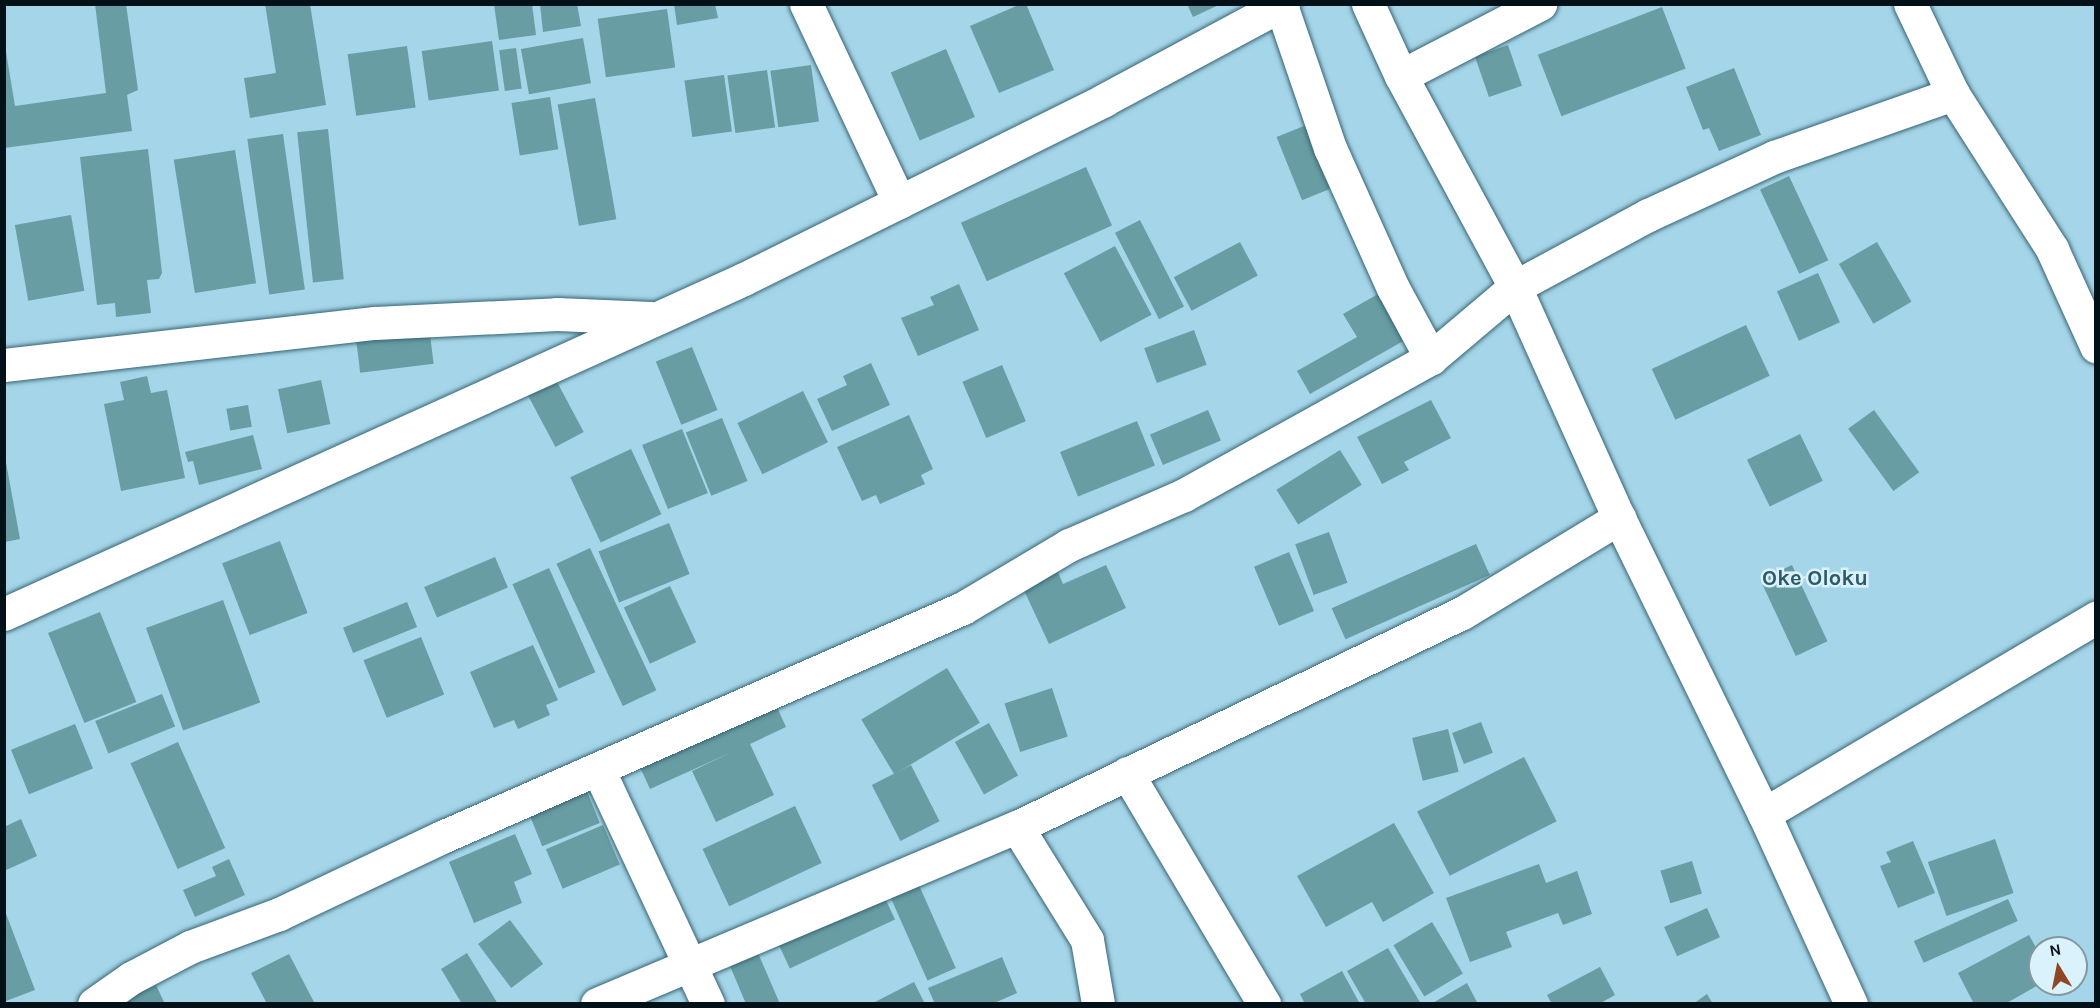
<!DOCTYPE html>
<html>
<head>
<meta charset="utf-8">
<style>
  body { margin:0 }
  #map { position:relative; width:2100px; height:1008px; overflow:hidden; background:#a5d5e8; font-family:Karla,sans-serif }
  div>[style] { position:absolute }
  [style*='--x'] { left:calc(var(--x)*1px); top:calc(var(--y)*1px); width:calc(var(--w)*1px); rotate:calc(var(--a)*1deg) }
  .building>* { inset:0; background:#689da3; transform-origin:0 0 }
  .roads { filter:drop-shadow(0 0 2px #376474) drop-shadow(0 0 2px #376474) }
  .minor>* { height:33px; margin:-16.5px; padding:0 16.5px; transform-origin:16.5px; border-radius:16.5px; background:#fff }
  span { translate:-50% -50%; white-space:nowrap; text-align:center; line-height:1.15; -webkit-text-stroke:5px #daf2fb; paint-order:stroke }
  .quarter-label { font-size:22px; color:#2d5a6a; font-weight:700 }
  .frame { position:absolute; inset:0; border:6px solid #021118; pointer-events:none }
  .north { position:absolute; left:2028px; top:936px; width:60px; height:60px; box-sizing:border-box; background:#daf2fb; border:2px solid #8498a0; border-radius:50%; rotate:350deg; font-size:16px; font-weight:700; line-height:24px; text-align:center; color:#021118 }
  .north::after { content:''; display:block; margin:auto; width:21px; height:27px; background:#8e4624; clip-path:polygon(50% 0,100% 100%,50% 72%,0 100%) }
</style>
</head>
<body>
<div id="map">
  <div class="building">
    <div style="clip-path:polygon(95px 4px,126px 4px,138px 90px,127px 95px,132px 131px,4px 148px,4px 40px,15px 106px,106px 93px)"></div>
    <div style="clip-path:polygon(265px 4px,310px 4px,326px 105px,250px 118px,244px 78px,276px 73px)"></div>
    <div style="clip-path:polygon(494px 4px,532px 4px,536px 35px,499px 40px)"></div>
    <div style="clip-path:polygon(540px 4px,577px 4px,581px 26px,543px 32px)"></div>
    <div style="clip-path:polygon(674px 4px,715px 4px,718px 18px,677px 25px)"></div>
    <div style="clip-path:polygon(1021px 4px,1026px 4px,1054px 70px,999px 93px,970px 26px)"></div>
    <div style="clip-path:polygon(1187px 4px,1221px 4px,1193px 17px)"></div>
    <div style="left:1662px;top:7px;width:66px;height:133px;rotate:69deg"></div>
    <div style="left:667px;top:9px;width:59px;height:70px;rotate:82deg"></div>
    <div style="left:583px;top:38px;width:46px;height:63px;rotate:80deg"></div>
    <div style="left:492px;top:41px;width:50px;height:71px;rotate:82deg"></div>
    <div style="left:1508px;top:45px;width:43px;height:35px;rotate:71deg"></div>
    <div style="left:407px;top:46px;width:62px;height:60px;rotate:82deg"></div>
    <div style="left:516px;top:48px;width:41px;height:17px;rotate:82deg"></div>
    <div style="left:946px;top:49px;width:74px;height:60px;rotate:67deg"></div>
    <div style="left:811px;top:65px;width:57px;height:41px;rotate:82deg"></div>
    <div style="clip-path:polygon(1734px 68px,1761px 135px,1719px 151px,1709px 128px,1703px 130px,1686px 87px)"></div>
    <div style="left:767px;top:70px;width:58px;height:40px;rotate:82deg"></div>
    <div style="left:724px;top:75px;width:57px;height:40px;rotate:82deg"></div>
    <div style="left:550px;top:97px;width:53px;height:39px;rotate:81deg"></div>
    <div style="left:595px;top:98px;width:123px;height:38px;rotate:80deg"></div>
    <div style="left:1309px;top:124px;width:68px;height:35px;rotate:68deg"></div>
    <div style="left:328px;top:129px;width:151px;height:31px;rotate:84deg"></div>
    <div style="left:283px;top:134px;width:157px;height:36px;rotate:82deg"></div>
    <div style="clip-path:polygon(148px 149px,162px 273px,159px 279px,147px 280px,151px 313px,116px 317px,115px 303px,97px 305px,80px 157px)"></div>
    <div style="left:235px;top:150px;width:135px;height:62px;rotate:81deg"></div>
    <div style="left:1086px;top:167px;width:64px;height:137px;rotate:66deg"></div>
    <div style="left:1789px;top:176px;width:93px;height:32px;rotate:65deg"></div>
    <div style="left:71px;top:215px;width:77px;height:57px;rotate:80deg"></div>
    <div style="left:1140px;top:220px;width:97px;height:28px;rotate:63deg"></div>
    <div style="left:1240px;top:242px;width:38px;height:75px;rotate:62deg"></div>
    <div style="left:1877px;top:242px;width:69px;height:44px;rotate:60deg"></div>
    <div style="left:1115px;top:246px;width:78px;height:58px;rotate:62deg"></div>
    <div style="left:1818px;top:273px;width:54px;height:45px;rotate:66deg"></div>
    <div style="clip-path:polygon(959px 284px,979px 330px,918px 356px,901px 318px,934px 305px,930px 297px)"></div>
    <div style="clip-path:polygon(1378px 294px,1405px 340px,1310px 394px,1297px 371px,1357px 337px,1343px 314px)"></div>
    <div style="left:1746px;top:325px;width:56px;height:104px;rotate:65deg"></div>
    <div style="left:429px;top:326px;width:38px;height:74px;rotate:83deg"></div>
    <div style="left:1194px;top:330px;width:37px;height:53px;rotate:70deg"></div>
    <div style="left:692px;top:347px;width:68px;height:39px;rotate:68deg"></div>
    <div style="clip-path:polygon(871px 363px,890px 405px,832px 431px,817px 399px,847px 385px,843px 376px)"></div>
    <div style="left:1002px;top:365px;width:61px;height:43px;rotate:67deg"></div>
    <div style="clip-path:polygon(147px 376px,151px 393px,167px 390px,185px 478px,121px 491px,104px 404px,124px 400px,120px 382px)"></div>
    <div style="left:321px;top:380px;width:45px;height:44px;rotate:78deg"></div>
    <div style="left:556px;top:380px;width:59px;height:32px;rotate:62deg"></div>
    <div style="left:803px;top:391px;width:57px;height:73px;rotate:64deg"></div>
    <div style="clip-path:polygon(1431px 400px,1451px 438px,1404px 462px,1409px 470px,1382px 484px,1357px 437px)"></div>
    <div style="left:248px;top:405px;width:22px;height:22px;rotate:80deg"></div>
    <div style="left:1208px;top:410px;width:33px;height:63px;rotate:67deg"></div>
    <div style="left:1874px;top:410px;width:77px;height:32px;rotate:54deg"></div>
    <div style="clip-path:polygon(909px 415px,933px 469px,921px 475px,925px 484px,880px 504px,876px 495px,862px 501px,837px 447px)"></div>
    <div style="left:722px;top:418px;width:68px;height:39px;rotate:68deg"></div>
    <div style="left:1137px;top:421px;width:48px;height:83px;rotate:68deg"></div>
    <div style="left:682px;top:429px;width:69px;height:43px;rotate:68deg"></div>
    <div style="left:1800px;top:434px;width:52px;height:59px;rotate:64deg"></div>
    <div style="clip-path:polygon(253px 435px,262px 469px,199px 485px,193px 461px,188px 462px,185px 452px)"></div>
    <div style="left:631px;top:449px;width:72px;height:67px;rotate:65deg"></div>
    <div style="left:1340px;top:450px;width:41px;height:75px;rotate:58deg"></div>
    <div style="clip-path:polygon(5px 457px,20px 539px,5px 542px)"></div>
    <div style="left:669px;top:523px;width:55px;height:76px;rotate:68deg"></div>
    <div style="left:1329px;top:532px;width:54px;height:36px;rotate:70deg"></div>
    <div style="left:280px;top:541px;width:77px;height:62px;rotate:69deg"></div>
    <div style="left:1476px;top:544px;width:34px;height:158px;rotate:66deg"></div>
    <div style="left:590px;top:548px;width:157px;height:37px;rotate:65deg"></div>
    <div style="left:1289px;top:552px;width:64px;height:38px;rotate:67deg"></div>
    <div style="left:495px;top:557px;width:33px;height:77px;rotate:67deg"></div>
    <div style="clip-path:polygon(1106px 565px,1126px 608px,1049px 644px,1022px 586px,1057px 570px,1063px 584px)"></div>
    <div style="left:1792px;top:565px;width:84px;height:35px;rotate:65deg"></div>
    <div style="left:549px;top:568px;width:114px;height:40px;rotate:66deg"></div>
    <div style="left:670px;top:586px;width:62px;height:51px;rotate:65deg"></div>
    <div style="left:223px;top:600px;width:109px;height:82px;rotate:70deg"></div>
    <div style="left:407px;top:602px;width:27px;height:69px;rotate:68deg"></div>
    <div style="left:100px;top:612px;width:97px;height:56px;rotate:68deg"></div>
    <div style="left:421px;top:637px;width:62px;height:62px;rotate:68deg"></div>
    <div style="clip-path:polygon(533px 645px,558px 700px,546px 705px,550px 715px,518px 729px,514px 720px,494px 728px,470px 672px)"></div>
    <div style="left:947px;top:668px;width:64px;height:100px;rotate:59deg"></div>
    <div style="left:1052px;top:688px;width:51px;height:50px;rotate:72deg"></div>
    <div style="left:162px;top:694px;width:35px;height:72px;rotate:68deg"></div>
    <div style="clip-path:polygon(775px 703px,786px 727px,750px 744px,774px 795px,716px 822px,692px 771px,732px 752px,650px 789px,639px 765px)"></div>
    <div style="left:1481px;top:722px;width:33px;height:31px;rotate:69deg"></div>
    <div style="left:989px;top:723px;width:60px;height:39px;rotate:61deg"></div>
    <div style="left:75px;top:724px;width:48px;height:69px;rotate:68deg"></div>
    <div style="left:1448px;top:729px;width:44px;height:37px;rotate:76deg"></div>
    <div style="left:178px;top:742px;width:116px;height:52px;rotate:66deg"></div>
    <div style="left:1524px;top:757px;width:72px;height:120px;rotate:63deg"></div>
    <div style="left:911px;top:765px;width:63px;height:44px;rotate:63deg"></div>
    <div style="left:584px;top:784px;width:42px;height:62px;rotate:68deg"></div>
    <div style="left:795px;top:806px;width:63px;height:102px;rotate:65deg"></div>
    <div style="clip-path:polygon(21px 819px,37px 856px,4px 871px,4px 827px)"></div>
    <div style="clip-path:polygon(1394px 823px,1434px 893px,1383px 922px,1372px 902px,1326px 927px,1297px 876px)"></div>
    <div style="left:603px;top:825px;width:43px;height:62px;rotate:67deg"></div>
    <div style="clip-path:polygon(515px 834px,532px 874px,514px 882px,522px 903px,474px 923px,449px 862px)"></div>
    <div style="left:1995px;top:839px;width:57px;height:71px;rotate:71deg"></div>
    <div style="clip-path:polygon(1913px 841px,1935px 893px,1898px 908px,1880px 866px,1891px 862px,1886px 852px)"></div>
    <div style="clip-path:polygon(229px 859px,245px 895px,195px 917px,183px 890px,216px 876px,212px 867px)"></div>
    <div style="left:1692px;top:861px;width:34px;height:33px;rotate:73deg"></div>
    <div style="clip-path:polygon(1539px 864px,1546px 883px,1577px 871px,1592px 914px,1563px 925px,1558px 913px,1506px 932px,1512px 947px,1470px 962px,1446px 898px)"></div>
    <div style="left:918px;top:883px;width:93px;height:31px;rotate:66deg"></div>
    <div style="left:884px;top:896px;width:26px;height:116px;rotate:65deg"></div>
    <div style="left:2008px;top:899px;width:24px;height:103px;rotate:66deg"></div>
    <div style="left:1707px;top:908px;width:32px;height:47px;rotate:66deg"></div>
    <div style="clip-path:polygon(5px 911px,35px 990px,6px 1001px,5px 998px)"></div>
    <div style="left:510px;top:920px;width:55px;height:40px;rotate:53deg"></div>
    <div style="left:1432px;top:922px;width:60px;height:45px;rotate:59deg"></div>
    <div style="clip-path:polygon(2029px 935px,2040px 955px,2040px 984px,2005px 1004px,1974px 1004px,1958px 973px)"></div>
    <div style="clip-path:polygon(1388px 948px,1421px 1004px,1366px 1004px,1347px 971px)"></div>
    <div style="clip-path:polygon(467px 953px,498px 1004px,462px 1004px,441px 969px)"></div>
    <div style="clip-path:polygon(758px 953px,780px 1004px,746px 1004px,730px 966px)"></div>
    <div style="clip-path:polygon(289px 954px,315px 1004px,267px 1004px,251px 973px)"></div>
    <div style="clip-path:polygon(1002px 957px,1017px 993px,992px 1004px,935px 1004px,928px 988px)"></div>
    <div style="clip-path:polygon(1600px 967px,1615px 995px,1599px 1004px,1552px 1004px,1547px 995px)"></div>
    <div style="clip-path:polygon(1342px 971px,1360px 1004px,1305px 1004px,1300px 994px)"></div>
    <div style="clip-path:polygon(914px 982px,925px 1004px,871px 1004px)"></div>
    <div style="clip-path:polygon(1467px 983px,1478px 1004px,1431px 1004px)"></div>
    <div style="clip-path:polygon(156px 985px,165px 1004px,117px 1004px)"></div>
    <div style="clip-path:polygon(1707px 994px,1713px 1004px,1693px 1004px)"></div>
  </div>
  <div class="roads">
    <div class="minor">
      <div style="--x:806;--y:4;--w:219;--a:64.8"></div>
      <div style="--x:1368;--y:4;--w:79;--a:65.4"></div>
      <div style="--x:1401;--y:76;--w:240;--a:61.6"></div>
      <div style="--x:1515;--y:287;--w:253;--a:65.8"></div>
      <div style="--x:1619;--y:518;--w:330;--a:63.9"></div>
      <div style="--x:1764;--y:814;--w:209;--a:65.4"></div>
      <div style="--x:1281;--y:5;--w:151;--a:71.1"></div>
      <div style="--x:1330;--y:148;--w:154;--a:65.8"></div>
      <div style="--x:1393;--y:288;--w:80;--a:61.5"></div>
      <div style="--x:1401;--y:76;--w:157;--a:-27.4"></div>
      <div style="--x:1953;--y:94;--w:184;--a:57.4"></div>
      <div style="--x:2052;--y:249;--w:107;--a:65.6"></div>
      <div style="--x:4;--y:365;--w:373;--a:-6.5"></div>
      <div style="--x:375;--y:323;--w:182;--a:-2.8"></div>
      <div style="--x:557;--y:314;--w:94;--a:2.4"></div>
      <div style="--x:4;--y:614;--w:812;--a:-24.36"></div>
      <div style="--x:744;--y:279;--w:402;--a:-26.4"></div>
      <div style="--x:1104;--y:100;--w:203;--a:-28.2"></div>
      <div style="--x:598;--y:769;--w:259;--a:64.9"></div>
      <div style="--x:1127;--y:773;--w:269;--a:59.3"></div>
      <div style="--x:1764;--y:814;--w:386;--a:-30.6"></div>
      <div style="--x:1017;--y:827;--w:133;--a:58.2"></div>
      <div style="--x:1087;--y:940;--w:65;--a:80.2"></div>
      <div style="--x:94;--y:1004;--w:45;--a:-35.1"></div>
      <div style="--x:131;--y:978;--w:67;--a:-27.7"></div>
      <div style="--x:190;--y:947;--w:95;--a:-20.3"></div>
      <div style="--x:279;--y:914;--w:180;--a:-25.3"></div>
      <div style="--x:442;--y:837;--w:569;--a:-23.73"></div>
      <div style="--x:963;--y:608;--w:123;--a:-30.7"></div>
      <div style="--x:1069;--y:545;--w:125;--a:-23.5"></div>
      <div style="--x:1184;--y:495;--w:282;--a:-29"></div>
      <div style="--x:1431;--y:358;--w:110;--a:-40.2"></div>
      <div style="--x:1515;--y:287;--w:151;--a:-28.4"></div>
      <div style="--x:1648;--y:215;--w:139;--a:-24.7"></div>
      <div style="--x:1774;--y:157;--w:190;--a:-19.4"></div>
      <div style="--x:1953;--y:94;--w:100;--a:-115.5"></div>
      <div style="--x:597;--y:1004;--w:456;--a:-22.9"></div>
      <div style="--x:1017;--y:827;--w:494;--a:-25.7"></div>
      <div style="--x:1462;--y:613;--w:184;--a:-31.2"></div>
    </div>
  </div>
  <div class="quarter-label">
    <span style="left:1815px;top:579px">Oke Oloku</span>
  </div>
  <div class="frame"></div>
  <div class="north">N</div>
</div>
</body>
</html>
